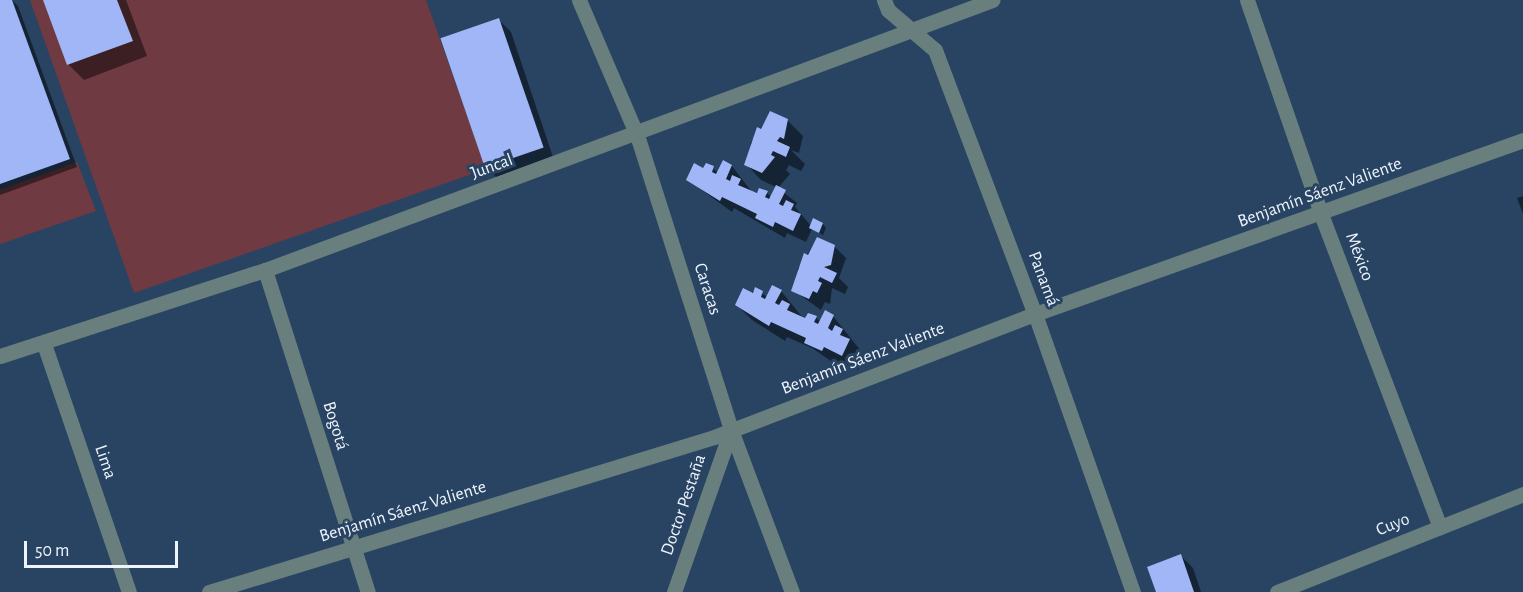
<!DOCTYPE html>
<html>
<head>
<meta charset="utf-8">
<style>
  body { margin:0 }
  #map { position:relative; width:1523px; height:592px; overflow:hidden; background:#284462; font-family:"Alegreya Sans",sans-serif }
  div>[style] { position:absolute }
  [style*='--x'] { left:calc(var(--x)*1px); top:calc(var(--y)*1px); width:calc(var(--w)*1px); rotate:calc(var(--a)*1deg) }
  .green>* { inset:0; background:#703a43 }
  .shadow>* { inset:0; background:#0007 }
  .building>* { inset:0; background:#a1b6f7; transform-origin:0 0 }
  .minor>* { height:15px; margin:-7.5px; padding:0 7.5px; transform-origin:7.5px; border-radius:7.5px; background:#687f7e }
  span { translate:-50% -50%; white-space:nowrap; text-align:center; line-height:1.15; -webkit-text-stroke:6px #284462; paint-order:stroke }
  .street-label { font-size:18px; color:#eef4fc }
  .scale { position:absolute; left:24px; top:541px; width:154px; height:27px; box-sizing:border-box; border:3px solid #eef4fc; border-top:0; padding-left:8px; font-size:18px; line-height:21px; white-space:nowrap; color:#eef4fc; -webkit-text-stroke:4px #284462; paint-order:stroke }
</style>
</head>
<body>
<div id="map">
  <div class="green">
    <div style="clip-path:polygon(30px 0,426px 0,486px 169px,134px 293px)"></div>
    <div style="clip-path:polygon(77px 162px,96px 211px,0 244px,0 190px)"></div>
  </div>
  <div class="shadow">
    <div style="clip-path:polygon(12px 0,18px 6px,77px 167px,0 195px,0 1px)"></div>
    <div style="clip-path:polygon(44px 0,126px 0,147px 56px,84px 80px,68px 64px)"></div>
    <div style="clip-path:polygon(499px 20px,511px 32px,554px 160px,499px 180px,487px 168px)"></div>
    <div style="clip-path:polygon(771px 113px,787px 120px,803px 136px,799px 153px,791px 150px,805px 164px,801px 171px,789px 165px,786px 170px,790px 174px,778px 188px,797px 203px,795px 207px,811px 226px,823px 224px,826px 228px,823px 235px,812px 229px,806px 242px,787px 233px,785px 238px,734px 208px,732px 212px,688px 180px,707px 165px,718px 172px,732px 166px,752px 192px,767px 193px,771px 197px,776px 187px,761px 180px,746px 164px,754px 148px,750px 144px)"></div>
    <div style="clip-path:polygon(1523px 196px,1523px 214px,1517px 198px)"></div>
    <div style="clip-path:polygon(817px 239px,834px 246px,846px 258px,839px 278px,848px 287px,845px 294px,832px 288px,830px 304px,825px 302px,821px 310px,793px 290px,801px 274px,797px 270px)"></div>
    <div style="clip-path:polygon(756px 289px,767px 297px,781px 291px,803px 318px,816px 318px,821px 322px,833px 316px,865px 356px,858px 370px,840px 362px,838px 366px,812px 348px,787px 337px,785px 341px,752px 320px,737px 305px)"></div>
    <div style="clip-path:polygon(1181px 556px,1193px 568px,1201px 592px,1158px 592px)"></div>
  </div>
  <div class="building">
    <div style="clip-path:polygon(0 0,12px 0,70px 159px,0 184px)"></div>
    <div style="clip-path:polygon(43px 0,117px 0,133px 41px,67px 65px)"></div>
    <div style="left:499px;top:18px;width:137px;height:62px;rotate:71deg"></div>
    <div style="clip-path:polygon(770px 111px,788px 119px,784px 139px,780px 137px,777px 141px,790px 147px,786px 157px,773px 151px,771px 155px,775px 157px,762px 173px,744px 165px,757px 127px,761px 129px)"></div>
    <div style="clip-path:polygon(723px 160px,732px 165px,726px 179px,730px 181px,732px 175px,741px 179px,738px 185px,757px 193px,759px 188px,768px 191px,765px 197px,769px 199px,776px 185px,786px 190px,779px 204px,783px 206px,786px 200px,794px 204px,791px 210px,801px 214px,793px 231px,775px 222px,773px 227px,755px 218px,757px 214px,722px 197px,720px 201px,686px 180px,694px 163px,703px 168px,706px 163px,714px 166px,712px 172px,716px 174px)"></div>
    <div style="clip-path:polygon(813px 218px,823px 223px,819px 233px,809px 228px)"></div>
    <div style="clip-path:polygon(817px 237px,835px 245px,831px 265px,824px 267px,837px 273px,832px 283px,820px 277px,818px 281px,822px 283px,817px 293px,813px 291px,809px 299px,791px 291px,804px 253px,808px 255px)"></div>
    <div style="clip-path:polygon(772px 285px,782px 290px,775px 303px,779px 305px,782px 300px,790px 304px,787px 310px,805px 318px,808px 313px,817px 316px,814px 322px,818px 324px,825px 310px,834px 315px,828px 328px,832px 331px,835px 325px,843px 329px,840px 335px,850px 339px,842px 356px,824px 347px,822px 351px,804px 343px,806px 338px,771px 322px,769px 326px,735px 305px,743px 288px,753px 293px,755px 287px,763px 291px,761px 297px,765px 299px)"></div>
    <div style="clip-path:polygon(1181px 554px,1194px 592px,1156px 592px,1147px 567px)"></div>
  </div>
  <div class="minor">
    <div style="--x:579;--y:0;--w:147;--a:66.8"></div>
    <div style="--x:637;--y:135;--w:310;--a:72.3"></div>
    <div style="--x:731;--y:430;--w:173;--a:69.4"></div>
    <div style="--x:884;--y:0;--w:11;--a:68"></div>
    <div style="--x:888;--y:10;--w:62;--a:40.4"></div>
    <div style="--x:935;--y:50;--w:282;--a:69.3"></div>
    <div style="--x:1035;--y:314;--w:295;--a:70.6"></div>
    <div style="--x:1247;--y:0;--w:226;--a:70.9"></div>
    <div style="--x:1321;--y:214;--w:335;--a:69.2"></div>
    <div style="--x:265;--y:270;--w:338;--a:72.3"></div>
    <div style="--x:44;--y:344;--w:262;--a:71.1"></div>
    <div style="--x:0;--y:356;--w:279;--a:-18"></div>
    <div style="--x:265;--y:270;--w:776;--a:-20.37"></div>
    <div style="--x:209;--y:592;--w:528;--a:-17.06"></div>
    <div style="--x:714;--y:437;--w:344;--a:-21"></div>
    <div style="--x:1035;--y:314;--w:518;--a:-19.62"></div>
    <div style="--x:674;--y:592;--w:172;--a:-70.6"></div>
    <div style="--x:1277;--y:592;--w:265;--a:-21.7"></div>
  </div>
  <div class="street-label">
    <span style="left:492px;top:167px;rotate:-20deg">Juncal</span>
    <span style="left:1320px;top:193px;rotate:-20deg">Benjamín Sáenz Valiente</span>
    <span style="left:1359px;top:257px;rotate:69deg">México</span>
    <span style="left:1043px;top:279px;rotate:69deg">Panamá</span>
    <span style="left:707px;top:289px;rotate:72deg">Caracas</span>
    <span style="left:863px;top:359px;rotate:-21deg">Benjamín Sáenz Valiente</span>
    <span style="left:335px;top:426px;rotate:73deg">Bogotá</span>
    <span style="left:105px;top:462px;rotate:71deg">Lima</span>
    <span style="left:684px;top:505px;rotate:-71deg">Doctor Pestaña</span>
    <span style="left:403px;top:512px;rotate:-17deg">Benjamín Sáenz Valiente</span>
    <span style="left:1393px;top:525px;rotate:-22deg">Cuyo</span>
  </div>
  <div class="scale">50 m</div>
</div>
</body>
</html>
